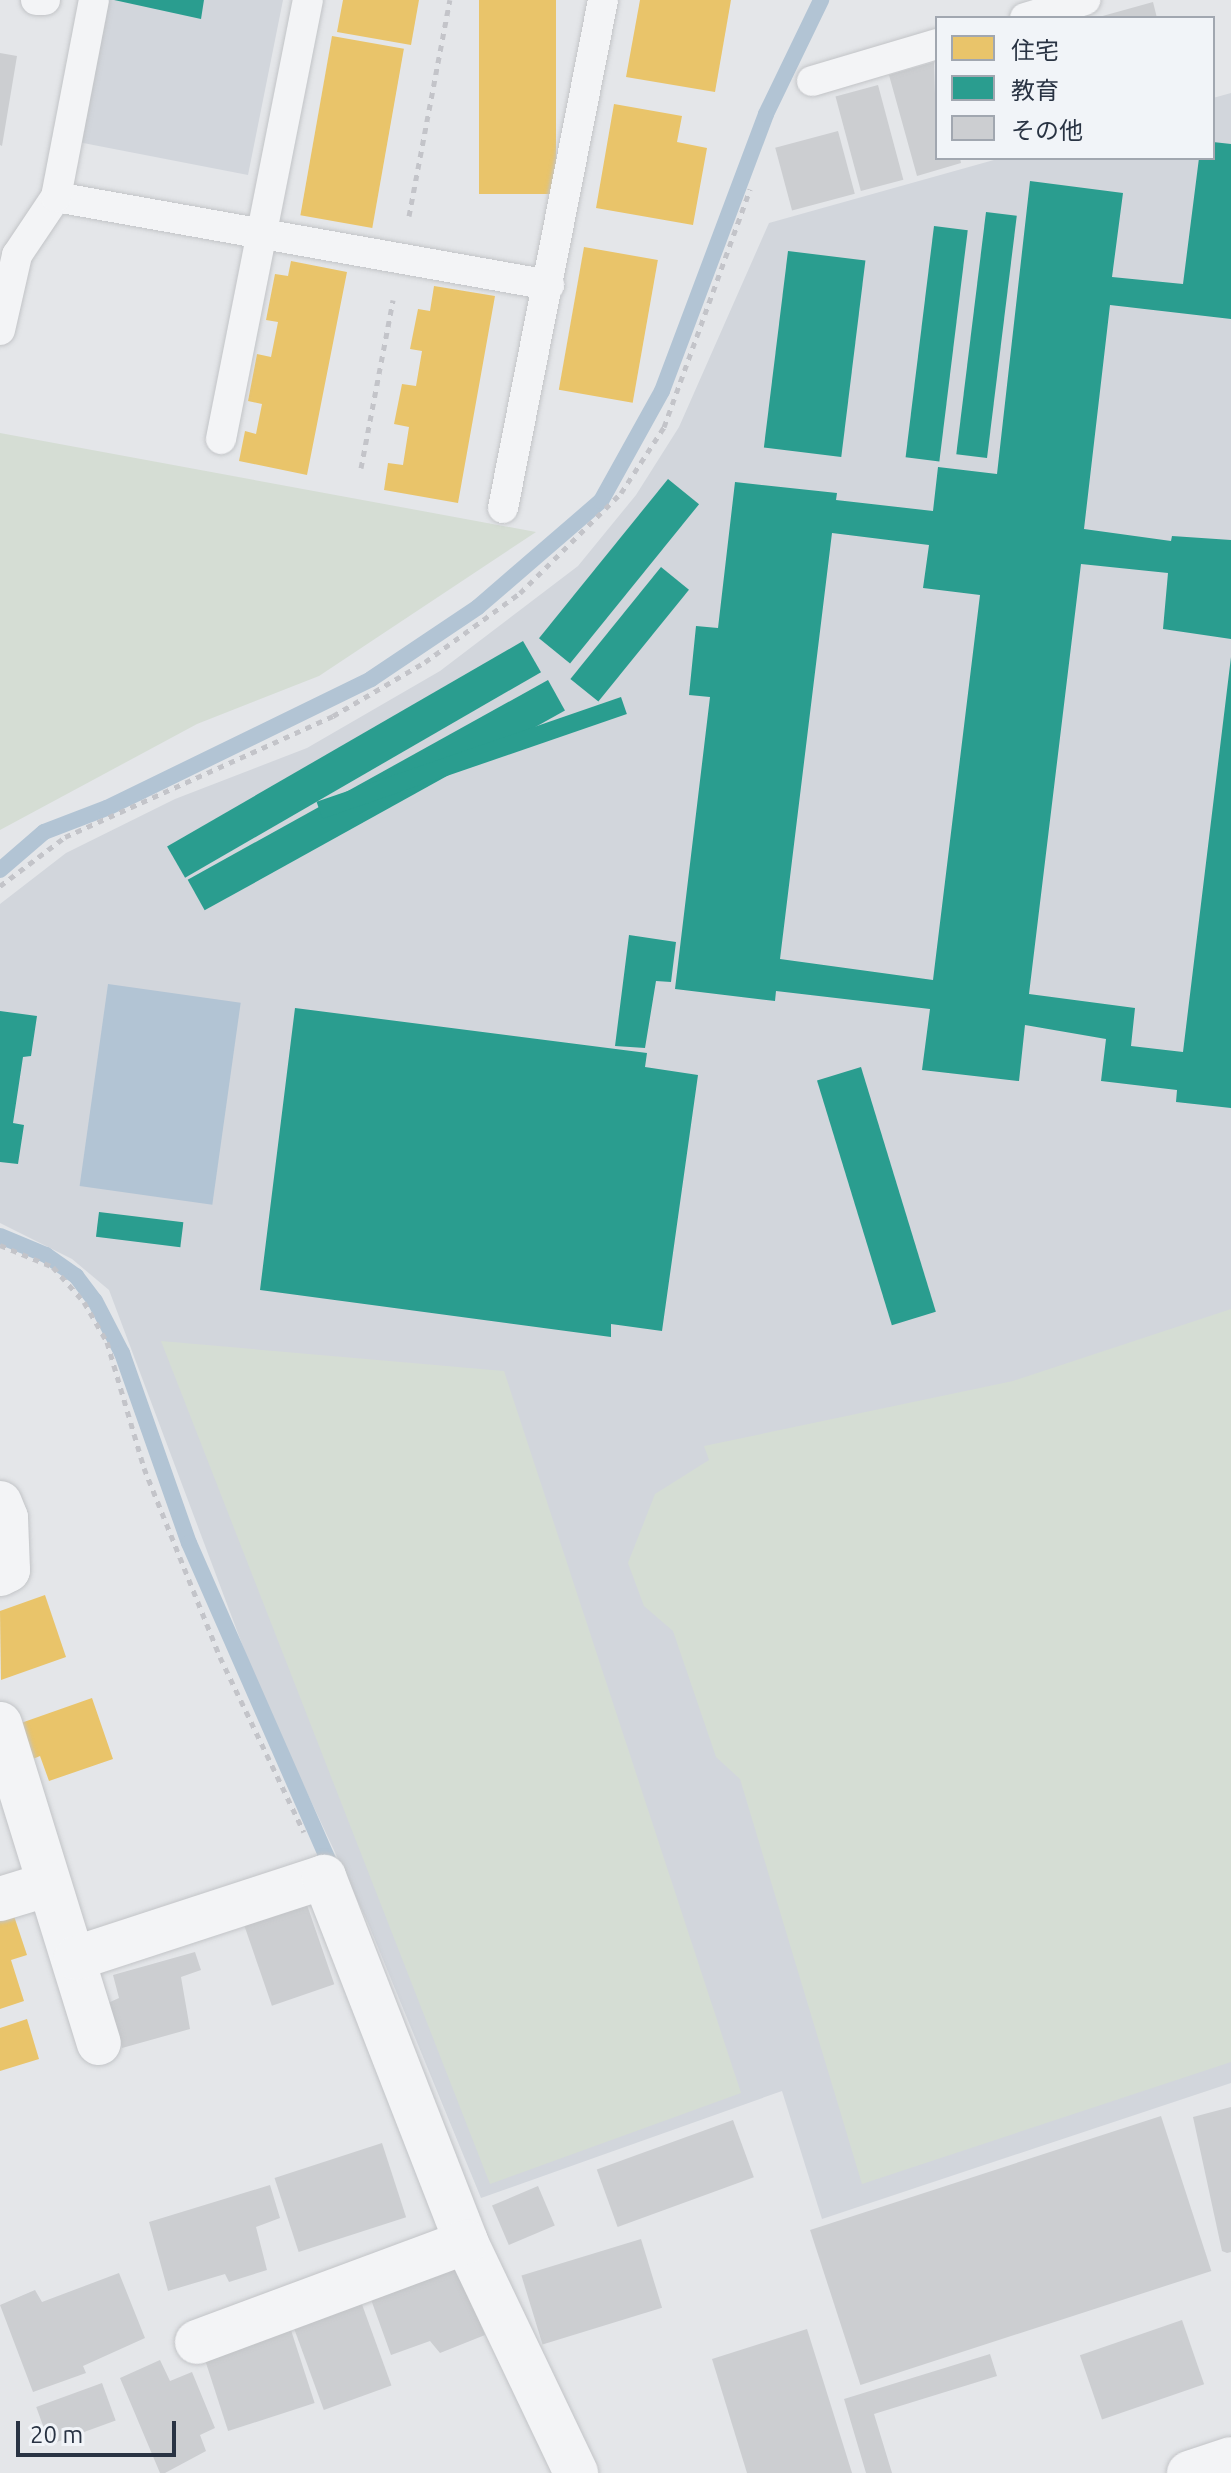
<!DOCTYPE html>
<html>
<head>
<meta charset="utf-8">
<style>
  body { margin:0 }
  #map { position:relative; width:1231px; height:2473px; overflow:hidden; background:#e4e6e9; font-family:Ubuntu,"Noto Sans JP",sans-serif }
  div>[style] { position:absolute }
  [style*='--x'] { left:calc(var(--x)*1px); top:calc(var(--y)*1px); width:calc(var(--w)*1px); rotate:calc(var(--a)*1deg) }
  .built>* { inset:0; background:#d2d6dc }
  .green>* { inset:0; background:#d5ddd4 }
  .water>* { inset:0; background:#b2c4d4; transform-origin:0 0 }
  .homes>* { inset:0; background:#e9c46a; transform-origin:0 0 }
  .schools>* { inset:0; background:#2a9d8f; transform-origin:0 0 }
  .stream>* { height:16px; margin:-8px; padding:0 8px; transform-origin:8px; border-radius:8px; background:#b2c4d4 }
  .building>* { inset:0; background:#ccced1; transform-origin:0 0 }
  .path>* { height:5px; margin-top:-2.5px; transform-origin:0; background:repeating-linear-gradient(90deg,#c3c4c9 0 6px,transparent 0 12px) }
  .roads { filter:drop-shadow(0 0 2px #c2c4c7) drop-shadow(0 0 2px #c2c4c7) }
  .service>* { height:30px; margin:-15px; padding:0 15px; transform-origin:15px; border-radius:15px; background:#f3f4f6 }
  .minor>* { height:44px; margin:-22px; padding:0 22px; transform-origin:22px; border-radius:22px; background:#f3f4f6 }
  .tertiary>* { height:44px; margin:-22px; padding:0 22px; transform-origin:22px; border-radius:22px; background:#f3f4f6 }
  span { translate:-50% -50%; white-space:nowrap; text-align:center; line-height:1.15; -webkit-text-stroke:8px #f1f4f8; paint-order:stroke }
  .legend { position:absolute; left:935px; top:16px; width:280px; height:144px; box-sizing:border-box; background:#f1f4f8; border:2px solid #a1a7b0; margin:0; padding:10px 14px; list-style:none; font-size:24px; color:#293343 }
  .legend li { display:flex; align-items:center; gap:16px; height:40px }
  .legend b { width:40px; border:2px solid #a1a7b0 }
  .scale { position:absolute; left:16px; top:2421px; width:160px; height:36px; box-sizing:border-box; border:4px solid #293343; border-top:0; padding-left:10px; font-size:24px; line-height:28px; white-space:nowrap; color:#293343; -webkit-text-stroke:6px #f1f4f8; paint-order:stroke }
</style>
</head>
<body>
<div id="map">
  <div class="built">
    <div style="clip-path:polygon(106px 0,283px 0,248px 175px,78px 142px)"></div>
    <div style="clip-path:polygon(1231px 93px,1231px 2083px,822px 2219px,782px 2091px,481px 2198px,368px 1923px,260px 1692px,109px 1290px,72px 1259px,0 1223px,0 904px,66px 853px,175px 799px,307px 748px,440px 671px,578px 566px,636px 495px,679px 427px,769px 223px,1001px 158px,1213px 158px,1213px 98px)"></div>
  </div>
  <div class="green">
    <div style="clip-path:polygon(0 433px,536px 532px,319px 676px,197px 724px,0 830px)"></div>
    <div style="clip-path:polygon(1231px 1309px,1231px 2062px,862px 2184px,740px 1779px,716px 1757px,673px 1631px,644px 1606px,628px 1563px,655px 1494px,709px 1460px,704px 1446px,1013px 1381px)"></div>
    <div style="clip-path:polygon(161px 1341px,504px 1371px,741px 2093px,490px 2184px)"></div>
  </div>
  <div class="water">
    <div style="left:108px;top:984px;width:134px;height:204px;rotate:8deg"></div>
  </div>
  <div class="homes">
    <div style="clip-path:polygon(343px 0,419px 0,411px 45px,337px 32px)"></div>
    <div style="left:479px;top:0;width:77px;height:194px"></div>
    <div style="clip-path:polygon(640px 0,731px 0,715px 92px,626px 77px)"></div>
    <div style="left:332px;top:36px;width:73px;height:182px;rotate:10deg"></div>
    <div style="clip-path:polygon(614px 104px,682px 116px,677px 142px,707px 148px,693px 225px,596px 208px)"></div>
    <div style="left:584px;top:247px;width:75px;height:145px;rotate:10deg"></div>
    <div style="clip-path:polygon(291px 261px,347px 272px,307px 475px,239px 461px,245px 431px,256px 434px,262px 404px,248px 401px,257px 354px,271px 357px,278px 322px,266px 320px,275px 274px,288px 276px)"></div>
    <div style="clip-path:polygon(434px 286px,495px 296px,458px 503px,384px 490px,388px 463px,403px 465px,409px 427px,394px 424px,402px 384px,416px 386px,422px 351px,410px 349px,418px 309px,430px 311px)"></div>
    <div style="clip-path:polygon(45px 1595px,66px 1657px,1px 1680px,0 1611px)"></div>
    <div style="clip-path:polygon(92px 1698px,113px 1759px,49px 1781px,40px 1756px,33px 1759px,21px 1723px)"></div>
    <div style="clip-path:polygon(14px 1916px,27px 1955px,11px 1960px,24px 2001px,0 2009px,0 1920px)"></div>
    <div style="clip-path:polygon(27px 2019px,39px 2059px,0 2071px,0 2028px)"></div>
  </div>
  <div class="schools">
    <div style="clip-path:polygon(114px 0,204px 0,201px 19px)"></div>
    <div style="clip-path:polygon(evenodd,1213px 142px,1231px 144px,1231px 319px,1110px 305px,1084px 529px,1171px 541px,1172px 536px,1231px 540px,1231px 639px,1163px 629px,1168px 573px,1081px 564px,1029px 994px,1135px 1008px,1131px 1046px,1183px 1052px,1231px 657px,1231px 1108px,1176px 1102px,1177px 1090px,1101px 1081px,1106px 1039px,1025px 1025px,1019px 1081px,922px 1070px,930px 1009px,776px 991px,775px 1001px,675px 989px,710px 697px,689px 695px,696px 626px,718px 628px,735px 482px,837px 493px,836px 500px,933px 511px,938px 467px,997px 474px,1030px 181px,1123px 193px,1112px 277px,1183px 284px,1199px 158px,1213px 158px,1213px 142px,832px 533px,929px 545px,923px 588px,980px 595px,933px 980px,780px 959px,832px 533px)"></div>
    <div style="left:986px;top:212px;width:31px;height:244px;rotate:7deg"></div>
    <div style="left:934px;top:226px;width:34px;height:233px;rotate:7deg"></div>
    <div style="left:788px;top:251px;width:78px;height:198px;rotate:7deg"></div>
    <div style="left:668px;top:479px;width:40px;height:205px;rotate:39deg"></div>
    <div style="left:661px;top:567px;width:36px;height:144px;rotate:39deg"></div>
    <div style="left:523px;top:641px;width:36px;height:411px;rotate:60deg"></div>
    <div style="left:548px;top:680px;width:35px;height:412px;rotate:61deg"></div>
    <div style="left:621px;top:697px;width:18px;height:322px;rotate:71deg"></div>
    <div style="clip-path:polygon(629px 935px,676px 942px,671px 982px,656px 981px,645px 1048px,615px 1046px)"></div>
    <div style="clip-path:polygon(295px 1008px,647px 1053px,645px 1067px,698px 1075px,662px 1331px,611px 1324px,611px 1337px,260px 1290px)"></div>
    <div style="clip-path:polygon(0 1011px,37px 1016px,31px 1056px,23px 1057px,13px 1123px,24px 1125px,18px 1164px,0 1162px)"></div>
    <div style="left:861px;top:1067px;width:256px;height:46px;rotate:73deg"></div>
    <div style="left:99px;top:1212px;width:85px;height:25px;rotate:7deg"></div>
  </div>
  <div class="stream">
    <div style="--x:0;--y:870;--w:58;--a:-40.8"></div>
    <div style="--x:44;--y:832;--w:67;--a:-20.9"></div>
    <div style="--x:107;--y:808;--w:294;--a:-26"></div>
    <div style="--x:371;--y:679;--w:129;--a:-33.9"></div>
    <div style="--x:478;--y:607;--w:162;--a:-40.8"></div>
    <div style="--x:601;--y:501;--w:126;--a:-61"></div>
    <div style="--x:662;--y:391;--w:296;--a:-69.4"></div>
    <div style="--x:766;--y:114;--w:127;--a:-64.2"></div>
    <div style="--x:0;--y:1236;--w:50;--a:22.4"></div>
    <div style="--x:46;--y:1255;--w:37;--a:35"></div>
    <div style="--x:76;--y:1276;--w:31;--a:53"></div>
    <div style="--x:95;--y:1301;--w:59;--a:62.6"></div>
    <div style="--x:122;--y:1353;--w:201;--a:70.6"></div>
    <div style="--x:189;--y:1543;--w:360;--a:66.3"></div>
  </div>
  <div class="building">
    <div style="clip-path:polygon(1153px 2px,1157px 18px,1099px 18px,1099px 17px)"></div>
    <div style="clip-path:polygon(0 53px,17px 56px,2px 146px,0 145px)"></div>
    <div style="clip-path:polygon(934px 62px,937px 158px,960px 158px,961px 163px,917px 176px,889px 75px)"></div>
    <div style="left:878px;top:85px;width:98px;height:44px;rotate:75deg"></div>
    <div style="left:838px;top:131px;width:65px;height:65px;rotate:75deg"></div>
    <div style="left:306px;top:1902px;width:87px;height:66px;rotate:71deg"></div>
    <div style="clip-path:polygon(195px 1952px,201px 1970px,181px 1977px,190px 2029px,122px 2048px,108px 2003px,119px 1998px,113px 1975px)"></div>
    <div style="clip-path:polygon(1231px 2107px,1231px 2252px,1227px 2253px,1222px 2251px,1193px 2117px)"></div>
    <div style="left:1161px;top:2116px;width:163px;height:369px;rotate:72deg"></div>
    <div style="left:733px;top:2120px;width:61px;height:145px;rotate:70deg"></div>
    <div style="left:382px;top:2143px;width:78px;height:113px;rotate:72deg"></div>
    <div style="clip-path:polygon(270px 2185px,280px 2218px,256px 2227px,267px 2270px,229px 2282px,225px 2274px,168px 2291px,149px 2222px)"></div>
    <div style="left:538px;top:2186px;width:43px;height:50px;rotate:67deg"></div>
    <div style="left:641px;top:2239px;width:72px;height:125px;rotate:73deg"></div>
    <div style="clip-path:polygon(456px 2261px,485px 2335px,440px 2353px,430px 2341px,391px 2355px,369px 2294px)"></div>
    <div style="clip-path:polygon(119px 2273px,145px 2338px,83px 2366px,86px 2373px,33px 2392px,0 2305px,35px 2290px,42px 2302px)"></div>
    <div style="left:360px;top:2299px;width:92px;height:72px;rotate:70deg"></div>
    <div style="left:1182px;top:2320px;width:68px;height:108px;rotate:71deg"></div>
    <div style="left:289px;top:2324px;width:83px;height:91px;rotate:72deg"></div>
    <div style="clip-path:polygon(807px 2329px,852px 2473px,747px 2473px,712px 2359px)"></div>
    <div style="clip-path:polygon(990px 2354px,997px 2376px,874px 2414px,892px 2473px,866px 2473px,844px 2399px)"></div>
    <div style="clip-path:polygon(160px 2360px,170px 2381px,192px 2372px,215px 2428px,200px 2435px,206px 2451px,165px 2473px,160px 2473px,120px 2378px)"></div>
    <div style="left:102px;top:2383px;width:40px;height:70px;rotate:70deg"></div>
  </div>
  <div class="path">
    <div style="--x:409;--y:216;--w:220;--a:-79.3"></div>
    <div style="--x:361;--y:468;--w:171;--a:-79.2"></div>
    <div style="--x:0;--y:886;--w:81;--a:-37"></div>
    <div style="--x:65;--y:837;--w:294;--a:-24.3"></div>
    <div style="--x:333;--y:716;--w:107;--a:-30.4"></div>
    <div style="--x:425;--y:662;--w:117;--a:-36"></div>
    <div style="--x:520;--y:593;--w:142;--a:-44.7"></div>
    <div style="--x:621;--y:493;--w:79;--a:-56.9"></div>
    <div style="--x:664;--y:427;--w:253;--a:-70.1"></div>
    <div style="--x:0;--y:1245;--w:57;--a:22.5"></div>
    <div style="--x:53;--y:1267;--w:47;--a:48.5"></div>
    <div style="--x:84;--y:1302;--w:46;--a:60.1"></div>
    <div style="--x:107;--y:1342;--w:131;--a:73.6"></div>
    <div style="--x:144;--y:1468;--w:204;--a:68.1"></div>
    <div style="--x:220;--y:1657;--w:194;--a:64.4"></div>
  </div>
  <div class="roads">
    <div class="service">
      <div style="--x:36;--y:0;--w:9;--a:0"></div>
      <div style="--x:1025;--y:18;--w:63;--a:-16.7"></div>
      <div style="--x:812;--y:81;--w:130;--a:-16.5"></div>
      <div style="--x:56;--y:197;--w:501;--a:10.12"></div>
      <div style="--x:0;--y:330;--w:77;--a:-77.2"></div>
      <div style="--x:17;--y:255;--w:70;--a:-56.1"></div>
      <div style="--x:56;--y:197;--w:201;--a:-79.1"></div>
      <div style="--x:221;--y:439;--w:448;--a:-78.8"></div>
      <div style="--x:503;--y:508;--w:518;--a:-78.86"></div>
    </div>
    <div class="minor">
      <div style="--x:0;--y:1503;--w:16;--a:68"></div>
      <div style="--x:6;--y:1518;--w:52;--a:87.8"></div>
      <div style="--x:8;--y:1570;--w:9;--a:153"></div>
      <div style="--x:0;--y:1724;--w:334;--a:72.8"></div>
      <div style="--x:0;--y:1899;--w:51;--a:-17"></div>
      <div style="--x:76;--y:1958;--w:261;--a:-18.1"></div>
      <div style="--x:324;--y:1877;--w:392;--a:68.7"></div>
      <div style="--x:466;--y:2242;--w:256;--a:64.5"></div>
      <div style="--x:197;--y:2342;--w:287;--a:-20.4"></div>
    </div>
    <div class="tertiary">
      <div style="--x:1189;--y:2473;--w:44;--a:-18.4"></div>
    </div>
  </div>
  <ul class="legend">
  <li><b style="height:22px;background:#e9c46a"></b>住宅</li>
  <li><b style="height:22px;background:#2a9d8f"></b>教育</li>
  <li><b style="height:22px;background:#ccced1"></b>その他</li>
  </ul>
  <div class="scale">20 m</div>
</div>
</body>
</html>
